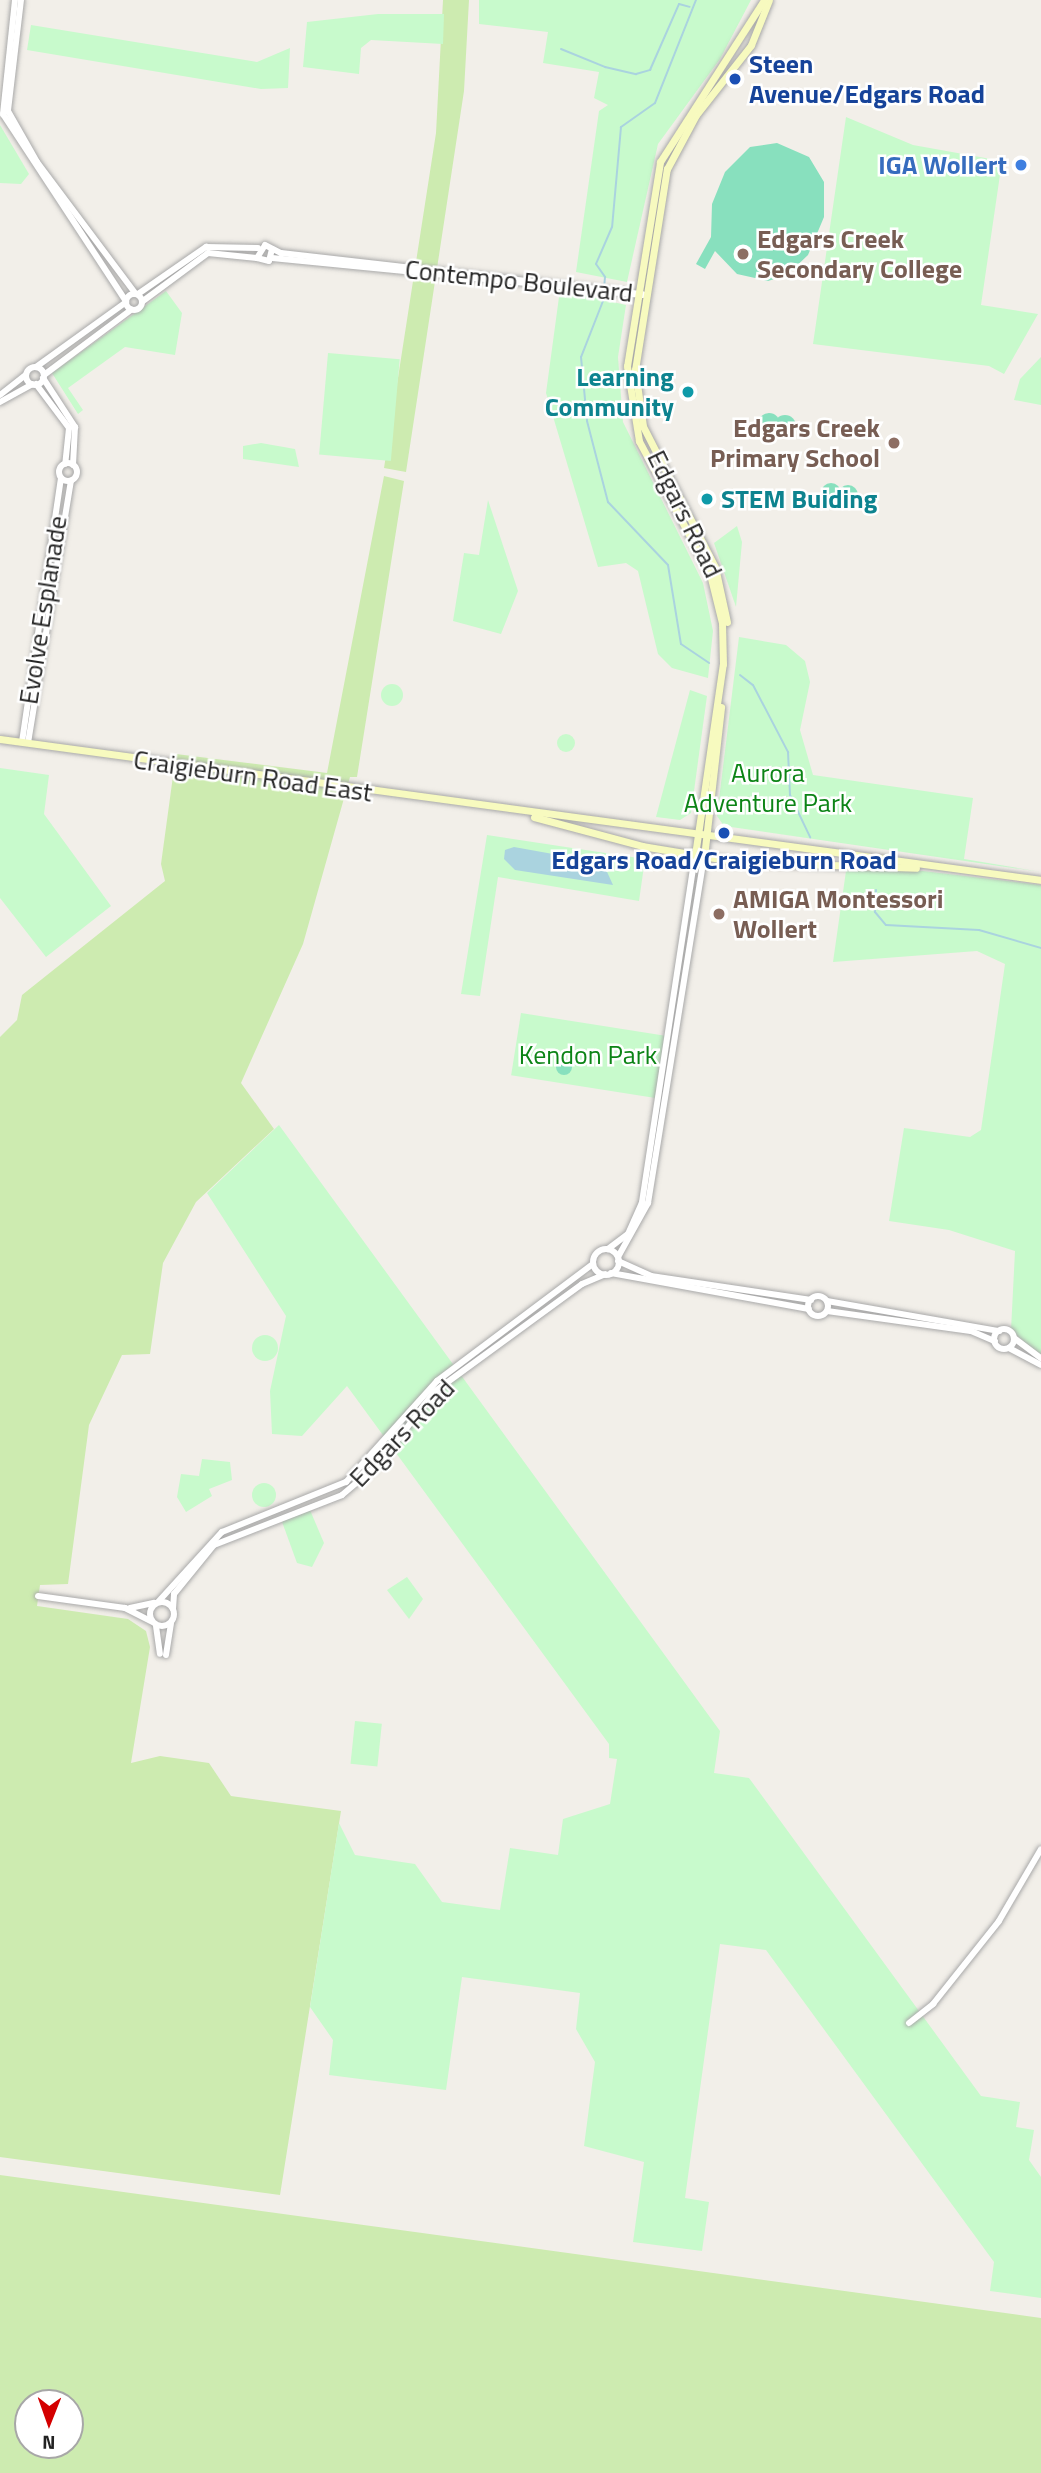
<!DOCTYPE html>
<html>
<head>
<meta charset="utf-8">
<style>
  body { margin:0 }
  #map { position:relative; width:1041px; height:2473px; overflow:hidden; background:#f2efe9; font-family:"Titillium Web",sans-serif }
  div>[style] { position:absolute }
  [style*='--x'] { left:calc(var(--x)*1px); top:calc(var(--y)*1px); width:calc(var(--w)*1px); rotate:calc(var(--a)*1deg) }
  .grass>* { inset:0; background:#cdebb0 }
  .park>* { inset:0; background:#c8facc; transform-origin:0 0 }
  .round { border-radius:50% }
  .pitch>* { inset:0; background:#88e0be }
  .water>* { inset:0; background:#aad3df }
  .stream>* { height:2px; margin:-1px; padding:0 1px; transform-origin:1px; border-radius:1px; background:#aad3df }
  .roads { filter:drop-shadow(0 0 2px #a9a9a9) drop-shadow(0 0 2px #a9a9a9) }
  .tertiary>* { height:6px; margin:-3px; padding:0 3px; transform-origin:3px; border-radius:3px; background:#fff }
  .tertiary>.ring { margin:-3px; padding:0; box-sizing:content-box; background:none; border:6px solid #fff; border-radius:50% }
  .secondary>* { height:7px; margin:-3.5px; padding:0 3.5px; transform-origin:3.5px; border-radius:3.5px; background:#f7fabf }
  .dots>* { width:19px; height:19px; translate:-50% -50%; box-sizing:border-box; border:4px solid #fff; border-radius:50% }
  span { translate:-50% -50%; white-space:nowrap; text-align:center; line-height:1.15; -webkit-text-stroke:5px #fff; paint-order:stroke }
  .transit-label { font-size:26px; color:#164399; font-weight:700 }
  .left { translate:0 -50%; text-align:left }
  .shop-label { font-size:26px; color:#366cbe; font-weight:700 }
  .right { translate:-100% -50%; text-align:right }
  .education-label { font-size:26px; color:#785e54; font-weight:700 }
  .street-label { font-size:26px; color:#222 }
  .culture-label { font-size:26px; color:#0d838f; font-weight:700 }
  .park-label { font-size:26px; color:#0c8416 }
  .north { position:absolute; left:14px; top:2389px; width:70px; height:70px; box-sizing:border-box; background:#fff; border:2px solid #a7a7a7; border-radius:50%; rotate:181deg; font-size:19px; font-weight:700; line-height:28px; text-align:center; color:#222 }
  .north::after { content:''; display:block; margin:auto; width:24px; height:32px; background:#d40000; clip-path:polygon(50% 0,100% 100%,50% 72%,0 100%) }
</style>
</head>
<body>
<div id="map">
  <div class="grass">
    <div style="clip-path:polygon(443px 0,469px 0,464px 91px,406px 472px,384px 468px,436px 133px)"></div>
    <div style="clip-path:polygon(384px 476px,404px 481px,357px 777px,350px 777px,303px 944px,241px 1083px,274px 1129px,196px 1202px,163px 1263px,150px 1354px,122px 1355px,89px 1425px,68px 1584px,40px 1585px,37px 1606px,128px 1619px,146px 1631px,150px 1647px,131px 1763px,160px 1756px,209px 1763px,231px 1796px,341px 1811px,280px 2195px,0 2157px,0 1037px,17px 1020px,22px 995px,165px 881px,161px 864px,176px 754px,327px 773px)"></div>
    <div style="clip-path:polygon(evenodd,0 2175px,1041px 2318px,1041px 2473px,0 2473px,0 2175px,28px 2403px,70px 2403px,70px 2445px,28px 2445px,28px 2403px)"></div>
  </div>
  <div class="park">
    <div style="clip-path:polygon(479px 0,751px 0,720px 59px,658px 144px,627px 282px,576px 272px,599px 111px,608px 105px,594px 98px,599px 72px,543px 63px,548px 32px,479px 24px)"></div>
    <div style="clip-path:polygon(378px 14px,444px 14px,443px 44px,371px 40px,361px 48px,359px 74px,303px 67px,307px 22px)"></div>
    <div style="clip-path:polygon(31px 25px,257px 62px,290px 48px,288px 88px,261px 89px,27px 50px)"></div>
    <div style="clip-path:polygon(846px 117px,913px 145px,1002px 161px,981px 305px,1038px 314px,1004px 374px,989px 366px,813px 344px)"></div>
    <div style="clip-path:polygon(0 125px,29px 174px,21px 184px,0 183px)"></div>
    <div style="clip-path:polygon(166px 291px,182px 313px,175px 355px,125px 347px,68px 388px,83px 410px,78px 414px,52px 373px)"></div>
    <div style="clip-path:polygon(583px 295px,626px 305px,618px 357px,623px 422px,703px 583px,713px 631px,708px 678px,672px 668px,658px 654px,638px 571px,626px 563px,598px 567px,546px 393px,559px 297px)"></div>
    <div style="left:328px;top:353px;width:72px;height:102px;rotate:5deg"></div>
    <div style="clip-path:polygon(1041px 357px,1041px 405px,1014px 400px,1020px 379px)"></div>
    <div style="clip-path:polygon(261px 443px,295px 449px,299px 467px,243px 459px,243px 446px)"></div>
    <div style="clip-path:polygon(488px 500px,518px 591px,501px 634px,453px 621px,464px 553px,479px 555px)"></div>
    <div style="clip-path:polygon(737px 526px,742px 542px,736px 607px,714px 543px)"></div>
    <div style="clip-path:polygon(739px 637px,786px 645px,805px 661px,810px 682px,800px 730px,813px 775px,973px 798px,964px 859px,1041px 872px,724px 826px,717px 816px)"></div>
    <div class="round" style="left:381px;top:684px;width:22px;height:22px"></div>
    <div style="clip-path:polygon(690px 690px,707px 696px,691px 813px,680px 820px,656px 817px)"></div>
    <div class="round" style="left:557px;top:734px;width:18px;height:18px"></div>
    <div style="clip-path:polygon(0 768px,49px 775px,44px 814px,111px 906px,46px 957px,0 898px)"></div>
    <div style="clip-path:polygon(487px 835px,645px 859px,639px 901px,498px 877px,480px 996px,461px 994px)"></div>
    <div style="clip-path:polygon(846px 871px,923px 871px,1041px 885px,1041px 1357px,1011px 1330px,1015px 1251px,949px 1230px,889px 1221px,904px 1128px,970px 1137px,981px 1130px,1005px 964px,977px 951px,833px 962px)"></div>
    <div style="left:521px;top:1013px;width:146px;height:63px;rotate:9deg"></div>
    <div style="clip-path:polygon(279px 1125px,720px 1731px,714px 1773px,749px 1778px,981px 2096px,1020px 2102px,1016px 2127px,1034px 2130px,1029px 2160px,1041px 2177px,1041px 2298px,990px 2291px,994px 2262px,766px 1950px,720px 1944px,685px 2198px,709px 2202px,702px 2251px,633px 2242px,644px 2162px,584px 2146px,595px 2062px,576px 2029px,580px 1993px,462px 1977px,446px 2090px,329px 2075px,333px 2040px,310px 2007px,339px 1823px,355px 1855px,415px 1864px,442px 1902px,500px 1910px,510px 1848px,558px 1855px,563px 1819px,610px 1804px,617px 1759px,609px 1758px,609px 1744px,347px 1386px,302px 1436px,272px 1434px,270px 1391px,286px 1316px,207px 1193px)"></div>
    <div class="round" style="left:252px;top:1335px;width:26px;height:26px"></div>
    <div style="clip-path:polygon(202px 1459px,230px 1462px,232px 1480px,209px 1489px,212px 1496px,186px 1512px,177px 1497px,181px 1474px,199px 1476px)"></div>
    <div class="round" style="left:252px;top:1483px;width:24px;height:24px"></div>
    <div style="clip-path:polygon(310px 1510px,324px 1543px,312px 1567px,297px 1563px,281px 1519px)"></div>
    <div style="clip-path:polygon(407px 1577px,423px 1599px,409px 1619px,387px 1590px)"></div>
    <div style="left:355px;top:1721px;width:27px;height:43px;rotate:6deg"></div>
  </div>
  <div class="pitch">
    <div style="clip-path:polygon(777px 143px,809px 157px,824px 182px,824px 217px,808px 255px,787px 275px,768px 281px,737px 274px,715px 251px,705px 269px,696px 264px,711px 237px,712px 204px,725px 172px,750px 147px)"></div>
    <div class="round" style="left:758px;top:413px;width:22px;height:22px"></div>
    <div class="round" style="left:774px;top:415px;width:22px;height:22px"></div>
    <div class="round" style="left:821px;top:483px;width:20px;height:20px"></div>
    <div class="round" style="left:838px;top:485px;width:20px;height:20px"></div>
    <div class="round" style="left:556px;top:1059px;width:16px;height:16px"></div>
  </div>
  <div class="water">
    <div style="clip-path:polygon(514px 847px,603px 863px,613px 885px,515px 870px,504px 859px,505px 850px)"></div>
  </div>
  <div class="stream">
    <div style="--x:696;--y:0;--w:111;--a:111.7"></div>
    <div style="--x:655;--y:103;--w:42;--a:144.8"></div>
    <div style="--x:621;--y:127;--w:100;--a:95.1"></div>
    <div style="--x:612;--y:227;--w:40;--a:113.4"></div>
    <div style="--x:596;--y:264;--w:16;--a:55"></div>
    <div style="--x:605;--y:277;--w:24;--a:95"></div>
    <div style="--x:603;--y:301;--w:60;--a:111.4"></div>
    <div style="--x:581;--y:357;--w:64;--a:84.6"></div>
    <div style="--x:587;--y:421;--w:84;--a:75.5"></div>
    <div style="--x:608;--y:502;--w:87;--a:46.4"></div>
    <div style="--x:668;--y:565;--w:80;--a:80.7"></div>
    <div style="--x:681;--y:644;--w:34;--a:34"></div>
    <div style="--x:561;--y:49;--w:48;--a:22.2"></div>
    <div style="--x:605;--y:67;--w:32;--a:13"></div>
    <div style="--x:636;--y:74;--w:15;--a:-16"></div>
    <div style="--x:650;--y:70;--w:72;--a:-66.3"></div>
    <div style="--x:679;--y:4;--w:11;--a:15"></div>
    <div style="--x:740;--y:675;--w:16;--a:38"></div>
    <div style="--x:753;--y:685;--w:76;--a:62.4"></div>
    <div style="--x:788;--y:752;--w:43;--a:87.3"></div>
    <div style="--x:790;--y:795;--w:47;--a:64.5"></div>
    <div style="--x:876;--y:890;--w:22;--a:93"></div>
    <div style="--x:875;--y:912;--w:17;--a:50"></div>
    <div style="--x:886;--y:925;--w:93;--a:3.1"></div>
    <div style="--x:979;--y:930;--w:65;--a:16.2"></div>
  </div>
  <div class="roads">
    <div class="tertiary">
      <div style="--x:15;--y:0;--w:115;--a:96"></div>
      <div style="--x:3;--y:114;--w:224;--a:56.7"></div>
      <div style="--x:21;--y:0;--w:112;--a:96.7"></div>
      <div style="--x:8;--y:111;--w:59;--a:60.4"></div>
      <div style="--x:37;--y:162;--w:164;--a:53.2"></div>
      <div style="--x:272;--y:249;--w:12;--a:104"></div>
      <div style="--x:269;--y:261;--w:12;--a:-166"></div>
      <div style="--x:257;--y:258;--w:15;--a:-58"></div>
      <div style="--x:265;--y:245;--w:18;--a:27"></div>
      <div style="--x:281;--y:253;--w:364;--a:6.5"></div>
      <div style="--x:272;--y:258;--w:299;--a:5.6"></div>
      <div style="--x:609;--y:292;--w:34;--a:5"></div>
      <div class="ring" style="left:126px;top:294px;width:10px;height:10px"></div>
      <div style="--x:138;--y:294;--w:83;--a:-34.7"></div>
      <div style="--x:206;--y:247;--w:52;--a:1.1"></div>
      <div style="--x:143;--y:301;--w:81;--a:-36.4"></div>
      <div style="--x:208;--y:253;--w:49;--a:5.8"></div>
      <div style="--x:36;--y:367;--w:111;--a:-35.8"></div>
      <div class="ring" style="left:26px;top:367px;width:12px;height:12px"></div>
      <div style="--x:44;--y:375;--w:109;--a:-36.8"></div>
      <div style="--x:43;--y:378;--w:59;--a:56.9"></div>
      <div style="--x:75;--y:427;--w:38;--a:93"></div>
      <div style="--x:36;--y:384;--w:55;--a:53.1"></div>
      <div style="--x:69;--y:428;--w:36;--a:96"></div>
      <div style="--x:0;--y:395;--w:33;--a:-38"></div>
      <div style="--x:0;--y:402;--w:37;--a:-29"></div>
      <div class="ring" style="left:59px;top:463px;width:12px;height:12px"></div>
      <div style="--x:22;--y:742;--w:267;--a:-81.6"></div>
      <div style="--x:28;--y:743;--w:266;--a:-80.7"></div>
      <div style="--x:608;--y:1249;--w:25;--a:-37"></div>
      <div style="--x:628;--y:1234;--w:35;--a:-66"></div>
      <div style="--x:642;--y:1202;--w:351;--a:-81.3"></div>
      <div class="ring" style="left:593px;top:1249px;width:20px;height:20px"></div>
      <div style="--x:618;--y:1257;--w:62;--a:-60.9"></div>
      <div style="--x:648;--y:1203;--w:351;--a:-80.8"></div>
      <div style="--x:618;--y:1261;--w:36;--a:24"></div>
      <div style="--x:651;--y:1276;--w:162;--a:8.5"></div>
      <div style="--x:611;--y:1273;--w:201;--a:10.3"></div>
      <div class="ring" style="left:808px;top:1296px;width:14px;height:14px"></div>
      <div style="--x:827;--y:1301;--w:175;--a:9.9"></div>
      <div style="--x:827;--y:1311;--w:145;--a:7.9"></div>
      <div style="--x:971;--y:1331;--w:26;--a:23"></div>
      <div class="ring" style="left:994px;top:1329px;width:14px;height:14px"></div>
      <div style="--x:1014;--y:1338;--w:34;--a:37"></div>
      <div style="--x:1009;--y:1348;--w:36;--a:28"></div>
      <div style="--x:38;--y:1596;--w:88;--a:7.9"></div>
      <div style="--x:125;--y:1608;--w:30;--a:27"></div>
      <div class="ring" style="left:150px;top:1602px;width:18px;height:18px"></div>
      <div style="--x:158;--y:1602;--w:95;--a:-47.6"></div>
      <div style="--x:222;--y:1532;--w:134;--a:-22"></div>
      <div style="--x:346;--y:1482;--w:136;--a:-48"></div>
      <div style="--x:437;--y:1381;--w:195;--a:-36.9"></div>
      <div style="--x:130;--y:1608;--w:25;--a:-12"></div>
      <div style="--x:173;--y:1609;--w:15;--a:-86"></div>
      <div style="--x:174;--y:1594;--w:63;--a:-50.8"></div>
      <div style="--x:214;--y:1545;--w:137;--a:-21.3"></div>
      <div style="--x:342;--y:1495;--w:51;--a:-40.2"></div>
      <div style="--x:381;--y:1462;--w:88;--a:-52.9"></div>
      <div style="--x:434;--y:1392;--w:183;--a:-36.1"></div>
      <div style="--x:582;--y:1284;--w:25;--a:-23"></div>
      <div style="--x:156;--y:1626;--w:28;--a:82"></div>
      <div style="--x:166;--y:1655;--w:32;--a:-81"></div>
      <div style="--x:909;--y:2023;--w:31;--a:-38"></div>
      <div style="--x:933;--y:2004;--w:106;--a:-51.5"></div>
      <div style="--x:999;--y:1921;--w:83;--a:-59.7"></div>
    </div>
    <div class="secondary">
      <div style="--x:727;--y:622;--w:56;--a:-102.3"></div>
      <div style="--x:715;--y:567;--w:158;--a:-117.1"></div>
      <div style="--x:643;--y:426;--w:57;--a:-98.1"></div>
      <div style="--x:635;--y:370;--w:204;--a:-81"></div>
      <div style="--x:667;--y:169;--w:61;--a:-61.8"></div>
      <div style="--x:696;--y:115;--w:89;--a:-51.8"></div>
      <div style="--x:751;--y:45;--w:48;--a:-68.2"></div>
      <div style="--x:0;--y:739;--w:1051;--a:7.71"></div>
      <div style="--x:534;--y:817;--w:112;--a:15"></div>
      <div style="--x:642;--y:846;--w:98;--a:9.4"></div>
      <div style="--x:739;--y:862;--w:177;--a:1.9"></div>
      <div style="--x:695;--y:855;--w:193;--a:-81.7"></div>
      <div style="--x:723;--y:664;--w:41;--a:-91.4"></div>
      <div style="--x:722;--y:623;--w:50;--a:-103.8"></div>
      <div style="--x:710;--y:574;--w:151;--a:-118.1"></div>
      <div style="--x:639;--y:441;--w:76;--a:-99.1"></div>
      <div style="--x:627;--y:366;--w:207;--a:-80.8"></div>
      <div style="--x:660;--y:162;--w:193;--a:-57.3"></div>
      <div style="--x:704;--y:857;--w:151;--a:-83.5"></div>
    </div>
  </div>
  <div class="dots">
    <div style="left:735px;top:79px;background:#1a4fb4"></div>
    <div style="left:1021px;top:165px;background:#3f7fe0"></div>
    <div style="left:743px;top:254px;background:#8d6e63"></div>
    <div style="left:688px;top:392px;background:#0f9aa8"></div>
    <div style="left:894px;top:443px;background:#8d6e63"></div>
    <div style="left:707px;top:499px;background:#0f9aa8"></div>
    <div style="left:724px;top:833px;background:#1a4fb4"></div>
    <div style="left:719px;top:914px;background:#8d6e63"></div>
  </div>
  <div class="transit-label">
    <span class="left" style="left:749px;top:79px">Steen<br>Avenue/Edgars Road</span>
    <span style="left:724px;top:860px">Edgars Road/Craigieburn Road</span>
  </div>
  <div class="shop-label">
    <span class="right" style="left:1007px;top:165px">IGA Wollert</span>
  </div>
  <div class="education-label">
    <span class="left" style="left:757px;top:254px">Edgars Creek<br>Secondary College</span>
    <span class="right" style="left:880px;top:443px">Edgars Creek<br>Primary School</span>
    <span class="left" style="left:733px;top:914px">AMIGA Montessori<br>Wollert</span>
  </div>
  <div class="street-label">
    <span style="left:519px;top:281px;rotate:6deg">Contempo Boulevard</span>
    <span style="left:685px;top:514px;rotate:64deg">Edgars Road</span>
    <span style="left:43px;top:610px;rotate:-81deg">Evolve Esplanade</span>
    <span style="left:253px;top:776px;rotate:8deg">Craigieburn Road East</span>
    <span style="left:402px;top:1433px;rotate:-46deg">Edgars Road</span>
  </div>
  <div class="culture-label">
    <span class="right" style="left:674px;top:392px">Learning<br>Community</span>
    <span class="left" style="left:721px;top:499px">STEM Buiding</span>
  </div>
  <div class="park-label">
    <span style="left:768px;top:788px">Aurora<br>Adventure Park</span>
    <span style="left:588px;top:1055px">Kendon Park</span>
  </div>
  <div class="north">N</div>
</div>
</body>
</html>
